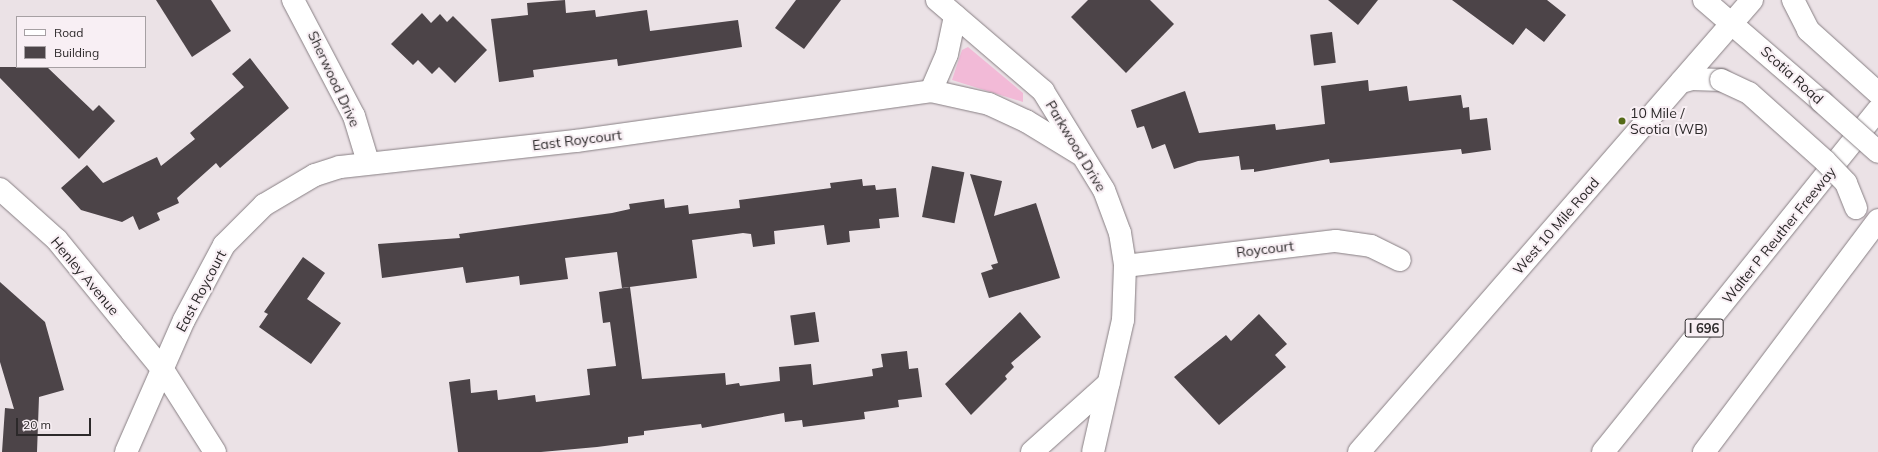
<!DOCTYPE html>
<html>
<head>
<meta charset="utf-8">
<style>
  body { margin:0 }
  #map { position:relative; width:1878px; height:452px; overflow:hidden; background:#ebe2e6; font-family:Mulish,sans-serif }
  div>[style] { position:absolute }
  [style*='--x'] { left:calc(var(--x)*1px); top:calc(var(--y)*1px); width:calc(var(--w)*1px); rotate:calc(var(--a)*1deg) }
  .green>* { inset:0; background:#f2bad7 }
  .building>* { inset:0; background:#4c4448; transform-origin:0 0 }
  .roads { filter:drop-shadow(0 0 1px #877f83) drop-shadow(0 0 1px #877f83) }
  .street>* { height:22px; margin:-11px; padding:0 11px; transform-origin:11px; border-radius:11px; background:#fff }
  .secondary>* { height:22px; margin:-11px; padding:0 11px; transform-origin:11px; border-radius:11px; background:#fff }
  .highway>* { height:22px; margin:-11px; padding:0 11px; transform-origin:11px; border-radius:11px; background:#fff }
  .bridges { filter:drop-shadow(0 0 1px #877f83) drop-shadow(0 0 1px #877f83) }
  .secondary-bridge>* { height:22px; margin:-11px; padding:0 11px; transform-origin:11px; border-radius:11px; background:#fff }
  .dots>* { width:11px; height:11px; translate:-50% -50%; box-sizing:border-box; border:2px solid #f8eff4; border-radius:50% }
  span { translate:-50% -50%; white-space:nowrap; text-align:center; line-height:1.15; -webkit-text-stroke:4px #f8eff4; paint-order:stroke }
  .shield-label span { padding:1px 3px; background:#f8eff4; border:1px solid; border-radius:3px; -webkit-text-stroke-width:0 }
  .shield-label { font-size:13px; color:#2c292a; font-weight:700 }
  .street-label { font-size:14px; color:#2c292a }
  .poi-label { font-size:14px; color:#2c292a }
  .left { translate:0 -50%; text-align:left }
  .legend { position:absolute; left:16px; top:16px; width:130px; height:52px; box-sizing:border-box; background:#f8eff4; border:1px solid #a6a0a3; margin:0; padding:5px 7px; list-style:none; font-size:12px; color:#2c292a }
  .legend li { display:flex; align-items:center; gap:8px; height:20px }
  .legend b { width:20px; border:1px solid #a6a0a3 }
  .scale { position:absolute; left:16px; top:418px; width:75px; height:18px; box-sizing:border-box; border:2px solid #2c292a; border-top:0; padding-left:5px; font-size:12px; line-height:14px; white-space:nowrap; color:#2c292a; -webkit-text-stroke:3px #f8eff4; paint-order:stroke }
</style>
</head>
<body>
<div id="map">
  <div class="green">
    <div style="clip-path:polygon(968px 47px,1023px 93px,1023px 102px,952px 80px,962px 50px)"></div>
  </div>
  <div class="building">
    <div style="clip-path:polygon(156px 0,211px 0,231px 31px,192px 57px)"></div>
    <div style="clip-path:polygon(565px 0,566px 13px,595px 10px,596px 17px,647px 10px,650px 31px,738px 20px,742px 47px,618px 66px,617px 59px,533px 70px,534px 77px,499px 82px,491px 19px,528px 15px,527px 3px)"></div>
    <div style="clip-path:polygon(796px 0,841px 0,804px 49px,775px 28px)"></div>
    <div style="clip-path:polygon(1088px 0,1150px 0,1174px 24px,1126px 73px,1071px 17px)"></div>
    <div style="clip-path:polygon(1328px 0,1378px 0,1358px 25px)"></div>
    <div style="clip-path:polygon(1452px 0,1547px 0,1566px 15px,1544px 42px,1526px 28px,1513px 45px)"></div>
    <div style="clip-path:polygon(422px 13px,431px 23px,440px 14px,447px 22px,453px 16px,487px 50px,455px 83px,439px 67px,432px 74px,418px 60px,413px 65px,391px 44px)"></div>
    <div style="left:1332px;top:32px;width:31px;height:22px;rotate:83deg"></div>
    <div style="clip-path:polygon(250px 58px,289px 108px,220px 168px,216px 163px,177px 198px,179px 203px,157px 213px,160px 220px,139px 230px,133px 216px,122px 222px,81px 210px,61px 188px,87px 165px,103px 183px,157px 157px,161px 166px,195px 139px,190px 133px,244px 87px,232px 74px)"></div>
    <div style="clip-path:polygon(0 67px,47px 67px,93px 111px,99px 105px,115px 121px,79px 159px,0 78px)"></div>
    <div style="clip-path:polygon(1368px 80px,1369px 91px,1407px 86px,1409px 101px,1461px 95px,1463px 108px,1469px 107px,1470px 120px,1487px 118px,1491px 150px,1462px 154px,1461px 149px,1330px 163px,1329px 159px,1254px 172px,1254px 169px,1241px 170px,1239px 156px,1198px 161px,1174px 169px,1165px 144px,1152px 149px,1144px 126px,1137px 128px,1131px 110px,1185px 91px,1199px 133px,1275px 124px,1276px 130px,1325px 124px,1321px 86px)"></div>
    <div style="left:932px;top:166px;width:33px;height:52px;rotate:11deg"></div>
    <div style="clip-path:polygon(970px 174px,1002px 181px,994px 216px,1036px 203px,1060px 278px,989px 298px,981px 273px,993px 269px,991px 265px,998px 263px)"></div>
    <div style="clip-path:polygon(862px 179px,863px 186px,875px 185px,876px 190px,896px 188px,899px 217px,879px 219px,880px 228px,849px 231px,850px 242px,827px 245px,824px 225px,774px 231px,775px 244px,753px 247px,751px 234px,743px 233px,692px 240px,697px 278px,622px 288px,617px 252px,565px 258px,568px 279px,520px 285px,519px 276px,466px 283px,463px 267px,382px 278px,378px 244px,460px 238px,459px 234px,612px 213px,630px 209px,629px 204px,664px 199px,665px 208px,688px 205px,689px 214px,740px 208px,739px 200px,831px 188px,830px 183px)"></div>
    <div style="clip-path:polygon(303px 257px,325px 273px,307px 299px,341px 323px,311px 364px,259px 327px,268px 314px,264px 312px)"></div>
    <div style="clip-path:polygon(0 282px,45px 322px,64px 390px,39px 397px,37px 452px,2px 452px,5px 408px,14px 409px,0 362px)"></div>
    <div style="clip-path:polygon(630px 287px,642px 379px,725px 373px,726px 385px,739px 383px,740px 386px,780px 381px,779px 367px,811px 364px,813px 385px,873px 376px,872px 369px,883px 367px,881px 354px,907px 351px,909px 369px,918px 368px,922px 397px,898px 400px,899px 407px,864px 412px,865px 419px,803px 427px,802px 420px,785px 422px,784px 413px,702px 428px,701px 424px,644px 431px,644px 435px,628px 437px,628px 443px,597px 447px,541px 452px,458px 452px,449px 382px,470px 379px,471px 393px,497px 390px,498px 400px,535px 395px,536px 402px,590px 395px,587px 369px,616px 366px,610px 322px,603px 323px,599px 292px)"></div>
    <div style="left:815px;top:312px;width:30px;height:25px;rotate:82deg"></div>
    <div style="clip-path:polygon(1020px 312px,1041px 337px,1011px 363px,1014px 367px,1005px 376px,1007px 379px,971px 415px,945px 384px)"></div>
    <div style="clip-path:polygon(1259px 314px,1287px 344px,1275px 355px,1286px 367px,1219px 425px,1174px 377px,1226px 335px,1231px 341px)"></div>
  </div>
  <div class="roads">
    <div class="street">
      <div style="--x:293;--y:0;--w:131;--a:62.3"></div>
      <div style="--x:354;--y:116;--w:48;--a:73.1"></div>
      <div style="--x:937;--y:0;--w:140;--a:40.6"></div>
      <div style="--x:1043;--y:91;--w:116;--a:58.4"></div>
      <div style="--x:1104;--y:190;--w:46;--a:69.6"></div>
      <div style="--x:1120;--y:233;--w:33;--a:81"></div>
      <div style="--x:1125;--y:266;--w:54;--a:92.1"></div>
      <div style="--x:1123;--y:320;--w:135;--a:102.8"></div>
      <div style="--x:931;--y:91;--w:40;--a:-66.6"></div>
      <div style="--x:947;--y:54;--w:39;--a:-78"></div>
      <div style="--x:0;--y:189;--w:76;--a:41.8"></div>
      <div style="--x:57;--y:240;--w:119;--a:50.8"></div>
      <div style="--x:132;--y:332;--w:49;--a:50.8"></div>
      <div style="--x:163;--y:370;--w:97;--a:57.6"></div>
      <div style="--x:1125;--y:266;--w:212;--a:-6.8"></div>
      <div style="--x:1336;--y:241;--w:35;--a:8"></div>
      <div style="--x:1371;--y:246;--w:32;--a:26"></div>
      <div style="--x:126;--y:452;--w:144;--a:-66.3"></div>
      <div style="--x:184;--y:320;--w:85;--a:-61.9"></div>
      <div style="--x:224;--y:245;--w:57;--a:-45"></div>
      <div style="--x:264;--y:205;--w:59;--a:-30.5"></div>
      <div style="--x:315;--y:175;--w:26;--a:-18"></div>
      <div style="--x:340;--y:167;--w:237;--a:-6.3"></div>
      <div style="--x:576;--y:141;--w:359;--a:-8"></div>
      <div style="--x:931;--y:91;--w:59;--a:12.6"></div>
      <div style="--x:989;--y:104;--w:41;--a:24.7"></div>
      <div style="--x:1026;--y:121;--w:63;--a:31.4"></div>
      <div style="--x:1032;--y:452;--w:103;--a:-41.9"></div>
    </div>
    <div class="secondary">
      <div style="--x:1704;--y:0;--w:155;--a:40.8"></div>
      <div style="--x:1793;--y:0;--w:34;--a:63"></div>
      <div style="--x:1808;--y:30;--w:94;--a:42"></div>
      <div style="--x:1681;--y:82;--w:11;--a:-15"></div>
      <div style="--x:1692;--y:79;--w:29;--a:2"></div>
      <div style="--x:1359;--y:452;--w:599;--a:-48.99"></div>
      <div style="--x:1704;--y:452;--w:290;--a:-53.1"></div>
    </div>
    <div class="highway">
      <div style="--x:1603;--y:452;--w:439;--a:-51.2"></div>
    </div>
  </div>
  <div class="bridges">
    <div class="secondary-bridge">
      <div style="--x:1721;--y:80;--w:31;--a:25"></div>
      <div style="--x:1749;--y:93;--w:102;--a:41.8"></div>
      <div style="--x:1825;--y:161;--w:30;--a:46"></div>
      <div style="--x:1846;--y:183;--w:27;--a:68"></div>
      <div style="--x:1821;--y:101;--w:76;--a:41.8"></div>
    </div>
  </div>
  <div class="dots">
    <div style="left:1622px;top:121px;background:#556a18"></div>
  </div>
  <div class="shield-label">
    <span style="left:1704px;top:328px">I 696</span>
  </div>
  <div class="street-label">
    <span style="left:1792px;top:75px;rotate:42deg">Scotia Road</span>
    <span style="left:334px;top:79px;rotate:65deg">Sherwood Drive</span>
    <span style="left:577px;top:140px;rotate:-7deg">East Roycourt</span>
    <span style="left:1076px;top:146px;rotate:59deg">Parkwood Drive</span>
    <span style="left:1556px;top:226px;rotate:-49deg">West 10 Mile Road</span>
    <span style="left:1779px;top:235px;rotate:-51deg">Walter P Reuther Freeway</span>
    <span style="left:1265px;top:249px;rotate:-7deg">Roycourt</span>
    <span style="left:85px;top:276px;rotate:50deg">Henley Avenue</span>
    <span style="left:201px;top:291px;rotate:-62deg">East Roycourt</span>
  </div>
  <div class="poi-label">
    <span class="left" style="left:1630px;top:121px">10 Mile /<br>Scotia (WB)</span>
  </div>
  <ul class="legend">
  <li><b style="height:5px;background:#fff"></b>Road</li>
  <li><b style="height:11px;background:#4c4448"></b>Building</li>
  </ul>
  <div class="scale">20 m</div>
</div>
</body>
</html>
